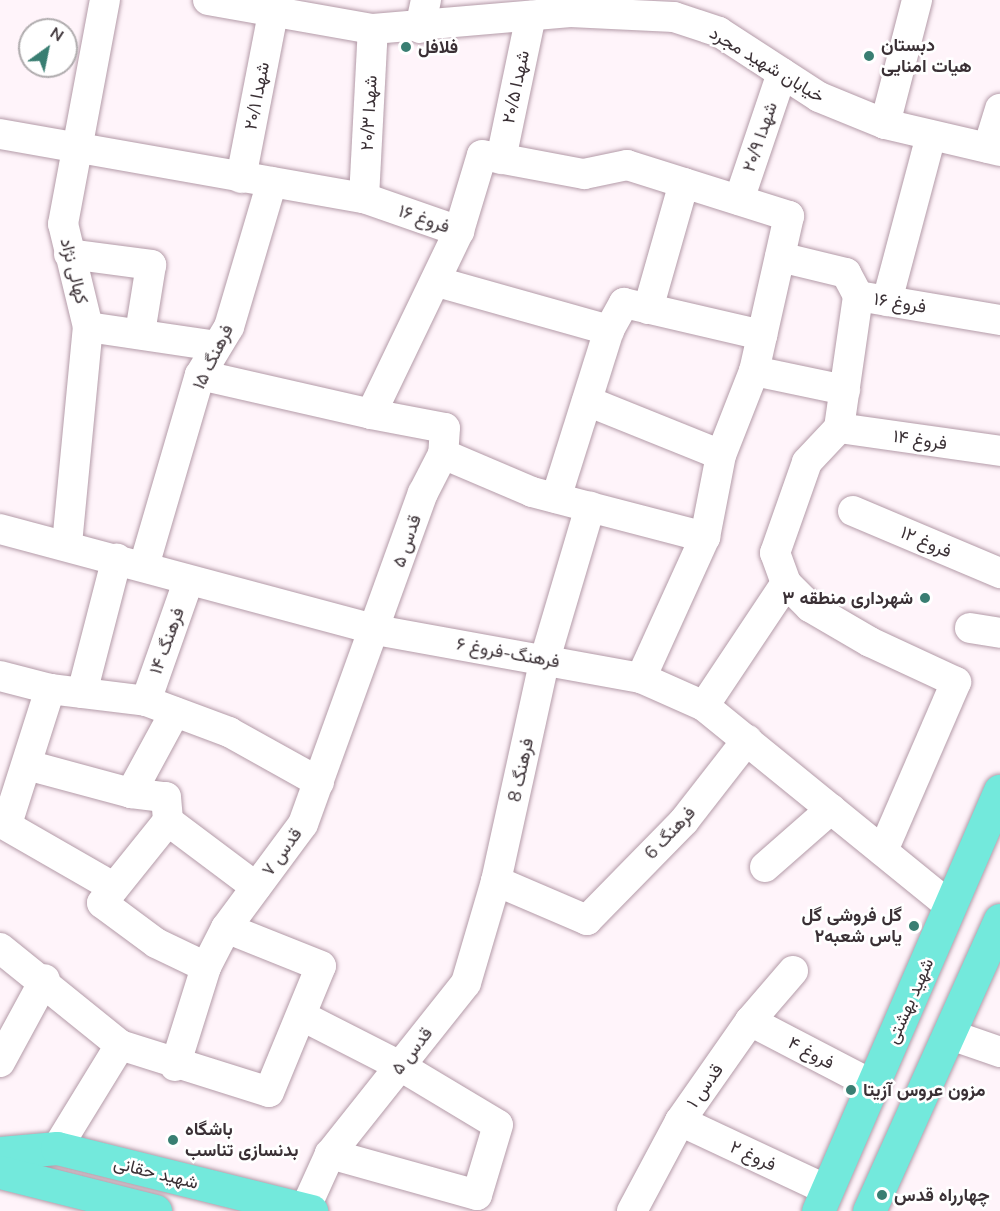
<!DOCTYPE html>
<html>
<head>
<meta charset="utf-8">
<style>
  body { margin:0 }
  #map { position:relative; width:1000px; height:1211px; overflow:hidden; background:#fff4fa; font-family:"Nunito Sans",Vazirmatn,sans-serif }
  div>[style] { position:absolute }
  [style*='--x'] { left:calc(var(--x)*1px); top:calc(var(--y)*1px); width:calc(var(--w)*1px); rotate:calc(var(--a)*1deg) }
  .roads { filter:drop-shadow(0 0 2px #b49ba8) drop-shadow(0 0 2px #b49ba8) }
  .minor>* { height:30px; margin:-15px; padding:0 15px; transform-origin:15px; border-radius:15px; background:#fff }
  .major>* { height:33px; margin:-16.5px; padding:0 16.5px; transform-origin:16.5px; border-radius:16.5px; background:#73e9dc }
  .dots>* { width:16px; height:16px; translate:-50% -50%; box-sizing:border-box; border:3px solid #fff; border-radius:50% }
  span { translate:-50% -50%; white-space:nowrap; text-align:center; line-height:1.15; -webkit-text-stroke:5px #fff; paint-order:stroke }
  .poi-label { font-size:18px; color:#3a3035; font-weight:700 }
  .left { translate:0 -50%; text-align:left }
  .right { translate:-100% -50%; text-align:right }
  .street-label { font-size:18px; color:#3a3035 }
  .north { position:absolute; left:18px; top:18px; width:60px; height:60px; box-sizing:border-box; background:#fff; border:2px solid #b0acae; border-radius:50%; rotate:33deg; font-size:16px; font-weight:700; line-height:24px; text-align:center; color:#3a3035 }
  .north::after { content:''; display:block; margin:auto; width:21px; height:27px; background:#397e72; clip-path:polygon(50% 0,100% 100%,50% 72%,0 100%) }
</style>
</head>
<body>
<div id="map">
  <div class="roads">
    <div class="minor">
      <div style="--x:208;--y:0;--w:168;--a:10"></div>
      <div style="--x:373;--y:29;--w:198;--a:-4.9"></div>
      <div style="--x:570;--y:12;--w:104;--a:2.8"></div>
      <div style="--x:674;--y:17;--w:47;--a:18.4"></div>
      <div style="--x:719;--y:32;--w:119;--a:33"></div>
      <div style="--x:819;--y:97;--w:71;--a:22.2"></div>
      <div style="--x:885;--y:124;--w:118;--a:13.2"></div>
      <div style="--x:420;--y:28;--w:29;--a:-78"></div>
      <div style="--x:885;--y:124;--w:128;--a:-75.5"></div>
      <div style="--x:0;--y:134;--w:370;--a:10"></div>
      <div style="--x:364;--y:198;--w:101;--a:19.2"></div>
      <div style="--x:459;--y:231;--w:79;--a:-73.2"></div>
      <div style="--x:482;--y:155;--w:104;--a:10.6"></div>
      <div style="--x:584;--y:174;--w:44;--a:-11.8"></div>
      <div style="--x:627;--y:165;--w:170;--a:17.5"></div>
      <div style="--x:789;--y:216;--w:159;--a:102.7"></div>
      <div style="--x:754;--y:371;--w:90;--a:111.4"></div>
      <div style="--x:721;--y:455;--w:84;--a:101"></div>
      <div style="--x:705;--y:537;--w:155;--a:114.4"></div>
      <div style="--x:988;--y:148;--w:41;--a:-72.9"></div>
      <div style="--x:501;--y:159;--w:146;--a:-78.2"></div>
      <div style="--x:241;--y:178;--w:167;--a:-79"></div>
      <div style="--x:364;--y:198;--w:169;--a:-87"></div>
      <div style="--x:739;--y:200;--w:134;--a:-71.3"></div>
      <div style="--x:459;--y:231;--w:203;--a:115.7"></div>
      <div style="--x:371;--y:414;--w:75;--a:10.7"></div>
      <div style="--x:445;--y:428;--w:26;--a:94"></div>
      <div style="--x:443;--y:454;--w:97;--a:23.1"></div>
      <div style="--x:532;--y:492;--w:179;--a:14.6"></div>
      <div style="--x:69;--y:254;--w:83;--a:7.6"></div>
      <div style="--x:151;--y:265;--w:69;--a:99.2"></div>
      <div style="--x:780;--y:257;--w:68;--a:13.6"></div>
      <div style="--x:846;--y:273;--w:26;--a:62"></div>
      <div style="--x:858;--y:296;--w:144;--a:9.6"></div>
      <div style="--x:438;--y:282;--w:178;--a:15.7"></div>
      <div style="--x:609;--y:330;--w:176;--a:107.5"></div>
      <div style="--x:887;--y:301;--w:171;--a:-75.1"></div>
      <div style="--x:648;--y:309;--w:131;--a:-74.1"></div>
      <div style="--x:88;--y:327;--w:129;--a:8.4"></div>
      <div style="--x:609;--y:330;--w:31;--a:-61"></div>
      <div style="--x:624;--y:303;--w:142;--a:13.1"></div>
      <div style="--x:754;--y:371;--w:93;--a:11.8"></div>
      <div style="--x:200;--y:375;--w:175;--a:12.8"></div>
      <div style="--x:587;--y:401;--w:144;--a:21.9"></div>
      <div style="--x:839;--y:428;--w:163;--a:8.1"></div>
      <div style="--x:853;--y:511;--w:160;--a:22.9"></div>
      <div style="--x:0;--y:529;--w:389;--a:15"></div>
      <div style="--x:376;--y:630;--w:269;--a:10.3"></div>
      <div style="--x:641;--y:678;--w:69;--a:24"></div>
      <div style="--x:704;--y:706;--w:318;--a:39.1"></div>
      <div style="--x:67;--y:544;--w:218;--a:-84.5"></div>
      <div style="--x:88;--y:327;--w:106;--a:-103.6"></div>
      <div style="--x:63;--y:224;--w:228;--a:-79.4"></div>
      <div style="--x:144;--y:566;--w:199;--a:-73.7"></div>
      <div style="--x:200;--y:375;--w:56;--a:-58.9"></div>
      <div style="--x:229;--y:327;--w:151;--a:-73.5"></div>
      <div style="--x:786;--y:583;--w:34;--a:45"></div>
      <div style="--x:810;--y:607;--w:69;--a:30.3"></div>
      <div style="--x:870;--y:642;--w:95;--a:24.9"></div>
      <div style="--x:956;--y:682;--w:184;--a:113.4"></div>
      <div style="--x:970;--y:628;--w:30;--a:9"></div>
      <div style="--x:0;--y:676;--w:52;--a:14.6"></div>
      <div style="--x:50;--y:689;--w:97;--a:7.1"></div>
      <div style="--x:146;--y:701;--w:89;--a:20.5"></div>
      <div style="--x:229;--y:732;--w:103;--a:29.1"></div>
      <div style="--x:82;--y:693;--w:139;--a:-75.5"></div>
      <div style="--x:146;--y:701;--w:126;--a:-70.6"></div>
      <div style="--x:704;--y:706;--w:148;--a:-56.3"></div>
      <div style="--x:786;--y:583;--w:32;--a:-110"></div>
      <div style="--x:775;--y:553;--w:96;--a:-70.6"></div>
      <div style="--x:807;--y:462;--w:47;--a:-46.7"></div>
      <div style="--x:839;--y:428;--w:133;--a:-81.8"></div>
      <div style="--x:27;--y:765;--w:108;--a:15.1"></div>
      <div style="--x:131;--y:793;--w:35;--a:7"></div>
      <div style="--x:166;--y:797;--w:24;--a:85"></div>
      <div style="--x:131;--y:793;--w:92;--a:-61.5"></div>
      <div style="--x:0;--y:822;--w:130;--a:29.9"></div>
      <div style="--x:7;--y:824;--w:142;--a:-72.3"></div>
      <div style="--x:765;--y:867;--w:88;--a:-41.3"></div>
      <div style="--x:496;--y:881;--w:99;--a:23.2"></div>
      <div style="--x:587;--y:920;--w:139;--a:-45.6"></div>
      <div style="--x:684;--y:821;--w:103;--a:-52.1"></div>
      <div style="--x:0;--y:948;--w:154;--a:38.9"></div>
      <div style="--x:120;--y:1045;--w:156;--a:17.5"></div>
      <div style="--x:269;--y:1092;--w:136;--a:-67.6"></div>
      <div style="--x:321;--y:966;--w:102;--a:-158.2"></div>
      <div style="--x:206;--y:967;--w:55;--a:-154.4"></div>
      <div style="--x:156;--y:943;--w:67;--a:-143.5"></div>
      <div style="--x:102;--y:903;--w:105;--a:-51.2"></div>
      <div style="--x:168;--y:821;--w:110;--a:36.9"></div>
      <div style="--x:304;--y:1017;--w:108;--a:27"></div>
      <div style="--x:400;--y:1066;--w:114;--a:31"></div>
      <div style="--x:498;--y:1125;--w:73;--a:106.7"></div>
      <div style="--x:477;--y:1195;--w:153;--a:-164.4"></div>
      <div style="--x:750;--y:1021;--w:139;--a:27.5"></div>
      <div style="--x:951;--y:1035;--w:52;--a:19.1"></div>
      <div style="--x:0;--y:1062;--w:94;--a:-61.5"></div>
      <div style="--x:175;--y:1066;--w:104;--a:-72.6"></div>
      <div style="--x:206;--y:967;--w:44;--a:-62.9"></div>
      <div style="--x:226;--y:928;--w:129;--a:-53.5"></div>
      <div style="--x:303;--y:824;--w:352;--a:-70.1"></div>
      <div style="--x:423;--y:493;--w:44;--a:-62.9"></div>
      <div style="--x:680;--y:1121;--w:162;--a:25.1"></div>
      <div style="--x:57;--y:1148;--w:121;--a:-58.5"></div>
      <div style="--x:305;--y:1209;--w:60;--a:-65.6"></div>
      <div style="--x:330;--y:1154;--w:218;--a:-51.5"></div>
      <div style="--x:466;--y:983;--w:106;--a:-73.6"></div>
      <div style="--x:496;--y:881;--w:227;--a:-77.6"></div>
      <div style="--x:545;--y:659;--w:159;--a:-73.5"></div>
      <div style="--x:632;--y:1211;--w:102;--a:-61.9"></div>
      <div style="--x:680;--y:1121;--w:122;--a:-55"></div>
      <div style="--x:750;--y:1021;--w:66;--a:-49.3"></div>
    </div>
    <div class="major">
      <div style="--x:0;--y:1153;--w:57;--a:-5"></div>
      <div style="--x:57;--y:1148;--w:262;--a:13.9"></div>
      <div style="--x:0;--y:1172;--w:160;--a:14.1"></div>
      <div style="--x:818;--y:1211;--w:458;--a:-66.6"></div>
      <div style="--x:869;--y:1211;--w:319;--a:-65.8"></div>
    </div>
  </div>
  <div class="dots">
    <div style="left:406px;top:47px;background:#397e72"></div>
    <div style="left:869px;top:56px;background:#397e72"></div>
    <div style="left:925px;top:598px;background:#397e72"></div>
    <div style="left:914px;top:926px;background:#397e72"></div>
    <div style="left:851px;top:1090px;background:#397e72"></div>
    <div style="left:173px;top:1140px;background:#397e72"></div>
    <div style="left:882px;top:1195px;background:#397e72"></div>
  </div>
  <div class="poi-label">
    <span class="left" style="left:881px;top:56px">دبستان<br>هیات امنایی</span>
    <span class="left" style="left:418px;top:47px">فلافل</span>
    <span class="right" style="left:913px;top:598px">شهرداری منطقه ۳</span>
    <span class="right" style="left:902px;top:926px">گل فروشی گل<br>یاس شعبه۲</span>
    <span class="left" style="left:863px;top:1090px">مزون عروس آزیتا</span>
    <span class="left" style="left:185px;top:1140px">باشگاه<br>بدنسازی تناسب</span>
    <span class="left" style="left:894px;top:1195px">چهارراه قدس</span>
  </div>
  <div class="street-label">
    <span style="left:767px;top:65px;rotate:31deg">خیابان شهید مجرد</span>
    <span style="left:516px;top:87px;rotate:-78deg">شهدا ۲۰/۵</span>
    <span style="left:257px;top:96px;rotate:-79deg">شهدا ۲۰/۱</span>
    <span style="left:369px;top:113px;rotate:-87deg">شهدا ۲۰/۳</span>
    <span style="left:760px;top:137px;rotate:-71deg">شهدا ۲۰/۹</span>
    <span style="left:424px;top:219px;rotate:19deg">فروغ ۱۶</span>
    <span style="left:74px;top:271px;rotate:76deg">کهالی نژاد</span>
    <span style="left:900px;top:303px;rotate:9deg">فروغ ۱۶</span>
    <span style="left:213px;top:357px;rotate:-64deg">فرهنگ ۱۵</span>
    <span style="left:920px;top:440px;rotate:8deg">فروغ ۱۴</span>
    <span style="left:407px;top:541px;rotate:-71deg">قدس ۵</span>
    <span style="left:926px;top:542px;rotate:23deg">فروغ ۱۲</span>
    <span style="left:167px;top:641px;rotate:-70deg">فرهنگ ۱۴</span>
    <span style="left:508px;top:653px;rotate:10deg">فرهنگ-فروغ ۶</span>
    <span style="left:521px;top:770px;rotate:-78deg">فرهنگ 8</span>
    <span style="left:670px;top:833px;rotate:-47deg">فرهنگ 6</span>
    <span style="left:282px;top:852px;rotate:-54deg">قدس ۷</span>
    <span style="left:910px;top:1001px;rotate:-66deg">شهید بهشتی</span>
    <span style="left:412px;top:1051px;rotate:-52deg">قدس ۵</span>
    <span style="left:811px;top:1053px;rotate:28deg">فروغ ۴</span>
    <span style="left:705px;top:1086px;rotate:-55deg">قدس ۱</span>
    <span style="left:753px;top:1156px;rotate:25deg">فروغ ۲</span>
    <span style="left:156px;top:1173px;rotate:14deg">شهید حقانی</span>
  </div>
  <div class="north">N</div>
</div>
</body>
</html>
